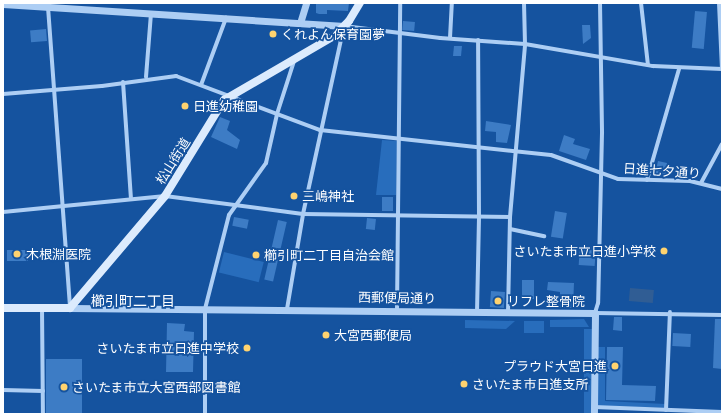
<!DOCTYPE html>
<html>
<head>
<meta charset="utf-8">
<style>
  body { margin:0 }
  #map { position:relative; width:725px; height:417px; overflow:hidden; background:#15539f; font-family:Manrope,"Noto Sans JP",sans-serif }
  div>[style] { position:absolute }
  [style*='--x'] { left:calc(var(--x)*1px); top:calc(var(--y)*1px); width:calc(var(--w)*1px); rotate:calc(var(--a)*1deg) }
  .green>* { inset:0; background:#286dbc; transform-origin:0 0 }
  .water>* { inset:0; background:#305d94; transform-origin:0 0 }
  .building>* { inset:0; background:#3d7cc5; transform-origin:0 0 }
  .minor>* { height:4px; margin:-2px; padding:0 2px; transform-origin:2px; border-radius:2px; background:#adcef4 }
  .tertiary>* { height:7px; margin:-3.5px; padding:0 3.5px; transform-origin:3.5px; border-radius:3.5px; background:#adcef4 }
  .secondary>* { height:8px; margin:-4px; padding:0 4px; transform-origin:4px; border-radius:4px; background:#dcebfd }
  .dots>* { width:11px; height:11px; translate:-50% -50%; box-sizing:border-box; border:2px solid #15539f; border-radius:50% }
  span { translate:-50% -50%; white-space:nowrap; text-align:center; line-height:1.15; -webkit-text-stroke:3.5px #15539f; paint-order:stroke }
  .poi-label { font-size:13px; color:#fff }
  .left { translate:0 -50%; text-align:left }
  .right { translate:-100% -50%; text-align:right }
  .street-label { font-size:13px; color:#fff }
  .neighbourhood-label { font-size:14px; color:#fff }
  .frame { position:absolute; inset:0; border:4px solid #fff; pointer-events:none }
</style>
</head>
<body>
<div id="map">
  <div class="green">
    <div style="clip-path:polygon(382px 140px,397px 141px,396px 195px,376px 195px)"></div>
    <div style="left:224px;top:252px;width:41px;height:21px;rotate:14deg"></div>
    <div style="clip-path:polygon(584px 319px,589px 327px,550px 327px,550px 320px)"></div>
    <div style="clip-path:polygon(465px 320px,515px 321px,506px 329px,465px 328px)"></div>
    <div style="left:524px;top:321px;width:20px;height:12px"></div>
    <div style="left:584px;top:329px;width:8px;height:85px"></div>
    <div style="left:596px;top:347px;width:9px;height:59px"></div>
    <div style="clip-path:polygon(605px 401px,665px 404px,665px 408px,604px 406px)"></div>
  </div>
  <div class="water">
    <div style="left:630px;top:288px;width:24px;height:13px;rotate:5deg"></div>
  </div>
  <div class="building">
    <div style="clip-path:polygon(316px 3px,349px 3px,348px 11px,327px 10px,327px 14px,319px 14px,316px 13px)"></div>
    <div style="left:695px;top:11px;width:12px;height:37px;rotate:5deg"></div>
    <div style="left:403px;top:21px;width:12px;height:9px;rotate:5deg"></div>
    <div style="clip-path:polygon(582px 25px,590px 25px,591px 38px,583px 44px)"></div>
    <div style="left:46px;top:29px;width:12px;height:16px;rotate:85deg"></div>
    <div style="clip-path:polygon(454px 46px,462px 46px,461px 56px,453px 56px)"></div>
    <div style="clip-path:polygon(220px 117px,230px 121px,227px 130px,240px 140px,237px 149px,211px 137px)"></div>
    <div style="clip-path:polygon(486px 121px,511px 125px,507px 143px,496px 142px,496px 132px,485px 131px)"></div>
    <div style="clip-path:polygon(564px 135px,575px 139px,573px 144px,590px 149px,586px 160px,559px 151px)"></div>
    <div style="clip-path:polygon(658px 161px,667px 163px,666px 176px,655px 174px)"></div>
    <div style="left:382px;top:197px;width:11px;height:14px"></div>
    <div style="left:555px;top:211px;width:12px;height:26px;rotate:9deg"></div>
    <div style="left:234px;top:217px;width:15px;height:9px;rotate:11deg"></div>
    <div style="left:367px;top:218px;width:9px;height:11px;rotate:6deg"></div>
    <div style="left:278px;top:220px;width:9px;height:61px;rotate:13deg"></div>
    <div style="left:580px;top:246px;width:16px;height:19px;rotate:4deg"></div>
    <div style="left:7px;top:250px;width:21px;height:11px"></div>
    <div style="left:522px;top:280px;width:12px;height:19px"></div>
    <div style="clip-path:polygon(548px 282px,574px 283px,573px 308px,560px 308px,560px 292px,547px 290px)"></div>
    <div style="left:491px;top:291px;width:14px;height:16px;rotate:4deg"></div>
    <div style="clip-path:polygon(614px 317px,622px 317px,622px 331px,613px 330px)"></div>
    <div style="clip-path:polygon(715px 319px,722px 319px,722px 369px,713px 368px)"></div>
    <div style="clip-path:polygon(167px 323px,185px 324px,184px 331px,194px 332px,193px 372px,166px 372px)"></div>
    <div style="left:673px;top:333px;width:18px;height:13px;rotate:3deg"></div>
    <div style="clip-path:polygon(607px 347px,623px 347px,622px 385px,656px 386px,655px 401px,606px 400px)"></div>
    <div style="left:46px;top:359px;width:36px;height:55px"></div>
  </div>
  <div class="minor">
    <div style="--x:600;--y:3;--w:130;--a:89.1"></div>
    <div style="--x:602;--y:133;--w:170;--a:91.3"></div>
    <div style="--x:598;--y:303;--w:10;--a:107"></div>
    <div style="--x:595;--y:313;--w:127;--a:0.9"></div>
    <div style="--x:641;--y:3;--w:62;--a:83.6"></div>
    <div style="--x:719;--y:3;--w:66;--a:87.4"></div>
    <div style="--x:48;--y:7;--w:301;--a:85.8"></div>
    <div style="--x:450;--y:38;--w:35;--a:-87"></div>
    <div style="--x:146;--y:77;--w:64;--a:-85.5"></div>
    <div style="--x:123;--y:82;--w:116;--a:86.1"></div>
    <div style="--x:201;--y:85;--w:72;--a:-69.5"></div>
    <div style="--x:3;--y:94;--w:99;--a:-4.6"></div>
    <div style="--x:102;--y:86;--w:75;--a:-7.7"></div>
    <div style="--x:176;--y:76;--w:154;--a:20.6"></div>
    <div style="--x:320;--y:130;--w:232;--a:6.2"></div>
    <div style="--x:551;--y:155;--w:71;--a:19.7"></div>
    <div style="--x:618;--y:179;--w:72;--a:1.6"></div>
    <div style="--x:690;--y:181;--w:33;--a:14"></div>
    <div style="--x:647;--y:180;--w:116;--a:-73.9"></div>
    <div style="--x:701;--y:183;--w:44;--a:-61.7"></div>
    <div style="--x:3;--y:212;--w:163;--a:-5.6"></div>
    <div style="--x:165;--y:196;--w:139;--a:7.4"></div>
    <div style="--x:303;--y:214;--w:207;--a:0.8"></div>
    <div style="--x:510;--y:229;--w:35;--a:12"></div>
    <div style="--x:42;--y:308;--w:106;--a:89.5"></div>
    <div style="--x:287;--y:309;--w:96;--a:-80.4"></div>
    <div style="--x:303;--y:214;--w:192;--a:-77.7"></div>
    <div style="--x:344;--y:26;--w:97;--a:7.1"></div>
    <div style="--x:440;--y:38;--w:85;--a:4"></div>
    <div style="--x:525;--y:44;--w:130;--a:9.8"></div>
    <div style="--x:653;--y:66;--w:69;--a:2.5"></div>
    <div style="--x:397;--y:310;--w:307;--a:-89.4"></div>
    <div style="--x:477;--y:313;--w:97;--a:-88.8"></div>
    <div style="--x:479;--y:216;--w:176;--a:-90.3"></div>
    <div style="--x:508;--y:313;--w:96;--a:-88.8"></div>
    <div style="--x:510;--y:217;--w:174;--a:-85"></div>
    <div style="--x:525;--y:44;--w:41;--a:-91.4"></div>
    <div style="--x:3;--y:390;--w:40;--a:1.4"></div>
    <div style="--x:594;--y:407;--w:128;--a:2.2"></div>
    <div style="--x:666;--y:410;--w:98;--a:-87.7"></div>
    <div style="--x:205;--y:414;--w:105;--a:-90"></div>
    <div style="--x:205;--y:309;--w:97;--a:-75.7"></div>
    <div style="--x:229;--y:215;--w:64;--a:-54.6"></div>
    <div style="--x:266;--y:163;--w:50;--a:-77.3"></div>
    <div style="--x:277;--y:114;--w:59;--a:-72.2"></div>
  </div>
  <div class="tertiary">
    <div style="--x:3;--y:4;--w:342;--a:3.7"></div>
    <div style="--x:300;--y:23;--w:21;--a:-73"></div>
    <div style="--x:70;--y:308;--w:525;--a:0.55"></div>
    <div style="--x:595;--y:313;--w:101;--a:90.6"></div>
  </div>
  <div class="secondary">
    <div style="--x:3;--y:308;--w:67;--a:0"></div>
    <div style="--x:70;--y:308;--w:147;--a:-49.7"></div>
    <div style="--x:165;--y:196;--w:113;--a:-58.4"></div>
    <div style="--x:224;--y:100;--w:127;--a:-30.2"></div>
    <div style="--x:334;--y:36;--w:21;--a:-45"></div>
    <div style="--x:349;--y:21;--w:21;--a:-59"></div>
  </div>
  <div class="dots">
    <div style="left:273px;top:34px;background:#ffd36f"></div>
    <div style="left:185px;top:106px;background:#ffd36f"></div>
    <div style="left:294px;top:196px;background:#ffd36f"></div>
    <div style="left:664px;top:251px;background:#ffd36f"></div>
    <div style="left:17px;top:254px;background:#ffd36f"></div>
    <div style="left:256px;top:255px;background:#ffd36f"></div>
    <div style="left:498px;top:301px;background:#ffd36f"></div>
    <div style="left:326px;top:335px;background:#ffd36f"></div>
    <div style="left:247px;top:348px;background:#ffd36f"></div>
    <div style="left:615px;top:366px;background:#ffd36f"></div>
    <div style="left:464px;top:384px;background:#ffd36f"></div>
    <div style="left:64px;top:387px;background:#ffd36f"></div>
  </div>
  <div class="poi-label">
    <span class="left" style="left:281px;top:34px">くれよん保育園夢</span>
    <span class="left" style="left:193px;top:106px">日進幼稚園</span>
    <span class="left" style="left:302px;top:196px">三嶋神社</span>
    <span class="right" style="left:656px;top:251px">さいたま市立日進小学校</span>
    <span class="left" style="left:26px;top:254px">木根淵医院</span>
    <span class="left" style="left:264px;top:255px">櫛引町二丁目自治会館</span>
    <span class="left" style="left:507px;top:301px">リフレ整骨院</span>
    <span class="left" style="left:334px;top:335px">大宮西郵便局</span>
    <span class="right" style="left:239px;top:348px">さいたま市立日進中学校</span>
    <span class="right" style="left:607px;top:366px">プラウド大宮日進</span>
    <span class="left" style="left:472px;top:384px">さいたま市日進支所</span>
    <span class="left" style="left:72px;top:387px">さいたま市立大宮西部図書館</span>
  </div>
  <div class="street-label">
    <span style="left:173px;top:161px;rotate:-58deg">松山街道</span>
    <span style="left:662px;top:171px;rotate:4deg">日進七夕通り</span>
    <span style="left:397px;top:298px;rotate:1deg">西郵便局通り</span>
  </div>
  <div class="neighbourhood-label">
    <span style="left:133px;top:301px">櫛引町二丁目</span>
  </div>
  <div class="frame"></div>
</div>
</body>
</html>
